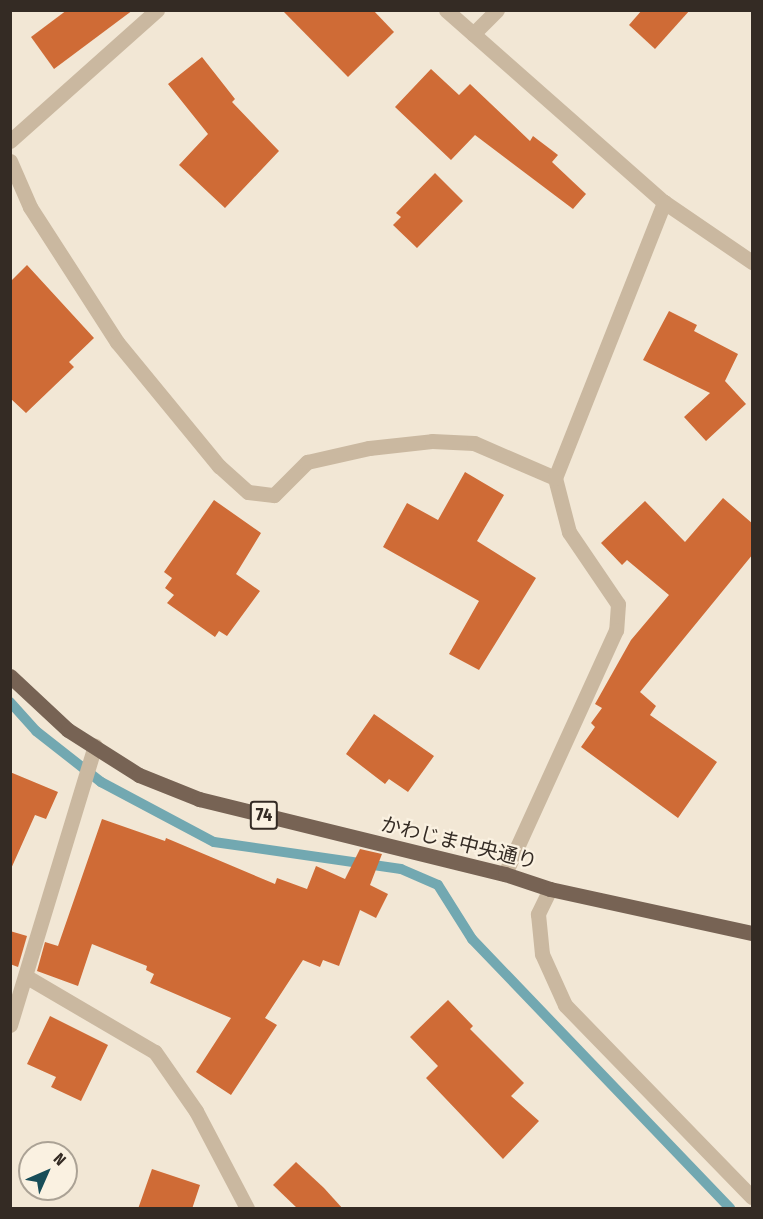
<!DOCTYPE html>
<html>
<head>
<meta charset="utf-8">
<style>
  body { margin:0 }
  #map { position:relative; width:763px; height:1219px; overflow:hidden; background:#f2e7d5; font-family:"Fira Sans Condensed","Noto Sans JP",sans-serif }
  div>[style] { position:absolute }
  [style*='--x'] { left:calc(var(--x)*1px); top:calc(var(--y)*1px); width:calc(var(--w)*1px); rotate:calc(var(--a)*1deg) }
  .stream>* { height:10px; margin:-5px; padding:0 5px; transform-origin:5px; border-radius:5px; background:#72a8b1 }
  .building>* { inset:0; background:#cf6b36 }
  .minor>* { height:15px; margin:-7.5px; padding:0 7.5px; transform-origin:7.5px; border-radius:7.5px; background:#cab8a0 }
  .tertiary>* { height:15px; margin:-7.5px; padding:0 7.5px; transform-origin:7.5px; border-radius:7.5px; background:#cab8a0 }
  .primary>* { height:15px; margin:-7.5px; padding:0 7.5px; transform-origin:7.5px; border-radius:7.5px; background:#776354 }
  span { translate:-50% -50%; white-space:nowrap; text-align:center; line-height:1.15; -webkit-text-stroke:4.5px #faf1e1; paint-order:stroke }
  .shield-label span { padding:2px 4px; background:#faf1e1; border:2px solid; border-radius:4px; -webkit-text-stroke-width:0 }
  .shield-label { font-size:18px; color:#342b24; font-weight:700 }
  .street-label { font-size:20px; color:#342b24 }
  .frame { position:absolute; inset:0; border:12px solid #342b24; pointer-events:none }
  .north { position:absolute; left:18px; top:1141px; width:60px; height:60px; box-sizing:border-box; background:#faf1e1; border:2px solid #aba295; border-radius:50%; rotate:45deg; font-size:16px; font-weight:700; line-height:24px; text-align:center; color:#342b24 }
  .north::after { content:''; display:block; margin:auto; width:21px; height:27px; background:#174d58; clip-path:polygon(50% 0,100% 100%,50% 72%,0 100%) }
</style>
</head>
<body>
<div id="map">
  <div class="stream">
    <div style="--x:10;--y:702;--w:39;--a:48"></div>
    <div style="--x:36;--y:731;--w:83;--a:38.1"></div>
    <div style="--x:101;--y:782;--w:128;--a:28"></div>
    <div style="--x:214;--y:842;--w:189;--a:8.2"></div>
    <div style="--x:401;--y:869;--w:40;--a:23.4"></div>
    <div style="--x:438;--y:885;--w:64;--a:57.8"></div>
    <div style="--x:472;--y:939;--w:373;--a:46.2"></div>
  </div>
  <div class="building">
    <div style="clip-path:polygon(67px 10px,133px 10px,54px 69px,31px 37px)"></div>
    <div style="clip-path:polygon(282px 10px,373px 10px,394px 32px,348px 77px)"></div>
    <div style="clip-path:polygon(642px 10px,690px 10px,655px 49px,629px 25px)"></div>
    <div style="clip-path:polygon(202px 57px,235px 99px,232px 102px,279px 151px,225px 208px,179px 165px,208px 134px,168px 84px)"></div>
    <div style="clip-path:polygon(431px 69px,459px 95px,470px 84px,530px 141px,533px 136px,558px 155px,552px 162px,586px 194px,573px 209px,475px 135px,451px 160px,395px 107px)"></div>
    <div style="clip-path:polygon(435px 173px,463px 201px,417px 248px,393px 225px,401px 217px,396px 213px)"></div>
    <div style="clip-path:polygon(27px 265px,94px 338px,69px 362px,74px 367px,26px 413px,10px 398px,10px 282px)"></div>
    <div style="clip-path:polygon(669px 311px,697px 325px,694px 331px,738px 354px,725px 381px,746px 404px,706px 441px,684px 417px,710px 393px,643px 360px)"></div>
    <div style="clip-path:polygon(465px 472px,504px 495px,477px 541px,536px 578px,479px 670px,449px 654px,479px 601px,383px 547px,407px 503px,438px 520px)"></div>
    <div style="clip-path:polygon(723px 498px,753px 524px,753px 554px,640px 692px,656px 706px,650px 715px,717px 762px,678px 818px,581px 747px,595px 727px,591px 723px,602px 708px,595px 704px,631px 640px,669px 595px,627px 560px,622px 565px,601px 543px,645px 501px,685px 542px)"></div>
    <div style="clip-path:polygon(214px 500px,261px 533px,236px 574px,260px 591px,227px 636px,219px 631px,215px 637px,167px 603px,174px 595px,165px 588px,172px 578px,164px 572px)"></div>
    <div style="clip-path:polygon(374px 714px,434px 756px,408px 792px,389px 779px,385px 784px,346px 754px)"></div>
    <div style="clip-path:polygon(10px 772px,58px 792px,46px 819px,35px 815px,10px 871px)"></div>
    <div style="clip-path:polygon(102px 819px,165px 841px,166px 838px,275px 884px,277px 878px,307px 889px,316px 866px,345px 879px,360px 849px,382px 854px,370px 885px,388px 894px,376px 918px,360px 910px,339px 966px,323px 960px,320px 967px,303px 960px,265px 1018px,277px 1025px,231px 1095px,196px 1072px,231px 1018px,150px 983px,154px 974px,146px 970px,147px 966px,92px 944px,78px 986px,37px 971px,45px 942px,58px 946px)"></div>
    <div style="clip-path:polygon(10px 931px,27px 936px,18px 967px,10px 964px)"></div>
    <div style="clip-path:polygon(448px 1000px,473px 1026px,470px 1029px,524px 1083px,511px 1096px,539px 1121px,503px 1159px,426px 1078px,438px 1066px,410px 1037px)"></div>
    <div style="clip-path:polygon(50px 1016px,108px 1045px,81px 1101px,51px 1087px,56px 1077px,27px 1064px)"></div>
    <div style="clip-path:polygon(296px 1162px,324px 1188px,343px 1209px,298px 1209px,273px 1185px)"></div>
    <div style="clip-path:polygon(152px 1169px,200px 1185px,192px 1209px,138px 1209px)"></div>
  </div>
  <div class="minor">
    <div style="--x:446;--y:10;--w:290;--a:41.4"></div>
    <div style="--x:664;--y:202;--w:107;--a:34.3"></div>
    <div style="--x:473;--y:34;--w:34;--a:-45"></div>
    <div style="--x:10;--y:141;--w:197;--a:-41.7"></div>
    <div style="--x:10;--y:161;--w:50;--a:66.5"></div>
    <div style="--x:30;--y:207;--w:161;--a:57.2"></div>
    <div style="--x:117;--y:342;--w:161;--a:50.6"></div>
    <div style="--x:219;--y:466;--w:39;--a:42"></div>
    <div style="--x:248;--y:492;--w:26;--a:7"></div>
    <div style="--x:274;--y:495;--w:47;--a:-45"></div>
    <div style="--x:307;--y:462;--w:64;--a:-12.7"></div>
    <div style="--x:369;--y:448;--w:63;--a:-6.3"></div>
    <div style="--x:432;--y:441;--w:42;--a:2.7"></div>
    <div style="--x:474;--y:443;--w:88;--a:23.4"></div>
    <div style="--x:555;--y:478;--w:56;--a:75.5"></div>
    <div style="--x:569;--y:532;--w:87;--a:55.8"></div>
    <div style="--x:618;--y:604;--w:26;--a:94"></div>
    <div style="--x:616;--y:630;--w:268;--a:114.5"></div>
    <div style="--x:555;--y:478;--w:297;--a:-68.4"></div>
    <div style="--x:27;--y:977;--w:148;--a:30.4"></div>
    <div style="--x:155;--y:1052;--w:72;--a:55.2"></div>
    <div style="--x:196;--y:1111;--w:110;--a:62.3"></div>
    <div style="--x:10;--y:1025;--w:292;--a:-73.1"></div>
  </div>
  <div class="tertiary">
    <div style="--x:550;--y:889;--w:28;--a:116"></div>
    <div style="--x:538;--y:914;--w:40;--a:84.3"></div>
    <div style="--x:542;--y:954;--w:56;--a:65.7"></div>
    <div style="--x:565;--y:1005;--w:268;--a:45.8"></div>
  </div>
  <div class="primary">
    <div style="--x:10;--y:676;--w:79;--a:43"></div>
    <div style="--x:68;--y:730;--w:84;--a:32.4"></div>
    <div style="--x:139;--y:775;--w:65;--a:21.8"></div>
    <div style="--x:199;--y:799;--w:315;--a:13.8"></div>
    <div style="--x:505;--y:874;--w:47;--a:18.4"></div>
    <div style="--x:550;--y:889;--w:207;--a:12.3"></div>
  </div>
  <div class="shield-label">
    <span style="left:264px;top:815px">74</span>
  </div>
  <div class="street-label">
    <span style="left:459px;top:843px;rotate:14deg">かわじま中央通り</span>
  </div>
  <div class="frame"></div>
  <div class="north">N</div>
</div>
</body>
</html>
